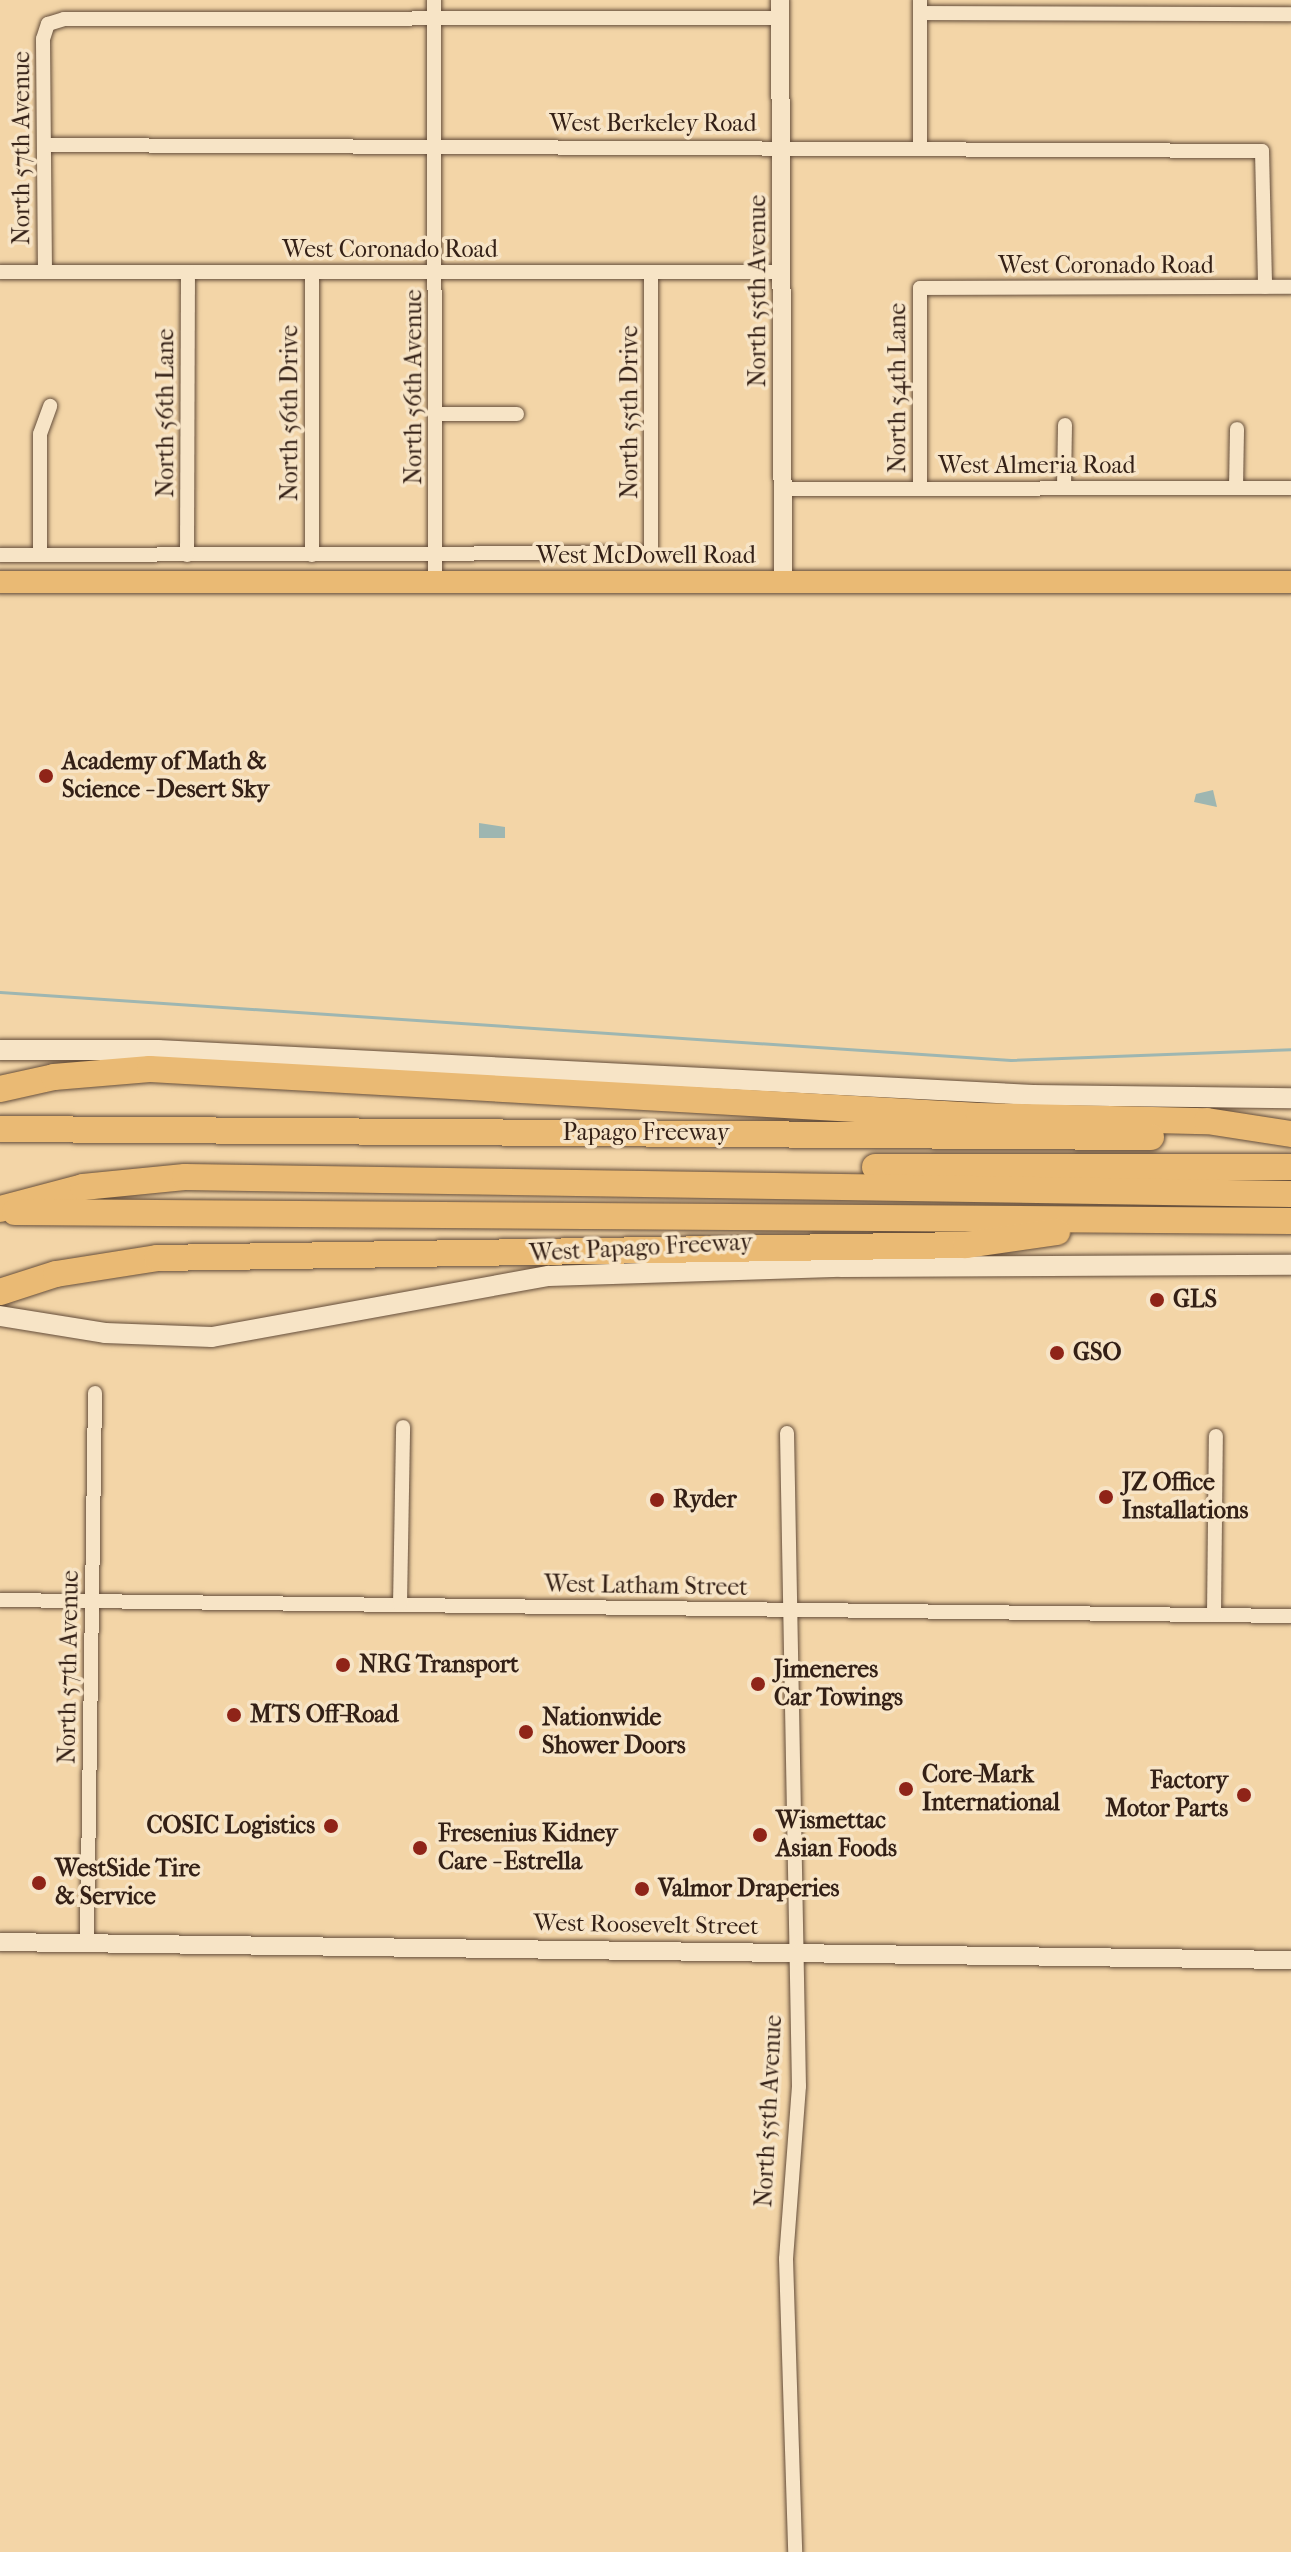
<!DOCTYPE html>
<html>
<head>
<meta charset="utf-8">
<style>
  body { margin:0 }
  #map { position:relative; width:1291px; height:2552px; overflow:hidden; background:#f3d5a7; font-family:"IM FELL French Canon",serif }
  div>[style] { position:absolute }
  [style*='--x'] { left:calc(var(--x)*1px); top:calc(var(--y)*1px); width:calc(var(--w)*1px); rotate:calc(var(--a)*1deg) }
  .water>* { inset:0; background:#9eb6b1 }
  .stream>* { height:3px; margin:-1.5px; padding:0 1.5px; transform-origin:1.5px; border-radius:1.5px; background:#9eb6b1 }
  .roads { filter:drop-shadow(0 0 2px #644d3a) drop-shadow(0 0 2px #644d3a) }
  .minor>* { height:14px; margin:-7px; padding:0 7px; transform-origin:7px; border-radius:7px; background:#f7e4c6 }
  .tertiary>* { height:18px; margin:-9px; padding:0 9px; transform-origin:9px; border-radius:9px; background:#f7e4c6 }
  .secondary>* { height:20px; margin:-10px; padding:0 10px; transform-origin:10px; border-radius:10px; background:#f7e4c6 }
  .primary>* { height:22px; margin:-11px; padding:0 11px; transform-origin:11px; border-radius:11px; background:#eaba74 }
  .motorway>* { height:26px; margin:-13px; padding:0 13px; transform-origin:13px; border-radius:13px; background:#eaba74 }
  .dots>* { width:22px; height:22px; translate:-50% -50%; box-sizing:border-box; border:4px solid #f7e4c6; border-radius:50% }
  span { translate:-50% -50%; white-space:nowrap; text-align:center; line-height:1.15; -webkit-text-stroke:7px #f7e4c6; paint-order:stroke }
  .street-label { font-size:24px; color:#342016 }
  .poi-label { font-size:24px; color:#342016; font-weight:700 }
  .left { translate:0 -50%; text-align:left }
  .right { translate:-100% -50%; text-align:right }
</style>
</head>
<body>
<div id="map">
  <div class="water">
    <div style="clip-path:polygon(1213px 790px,1217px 807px,1194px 802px,1196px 794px)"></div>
    <div style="clip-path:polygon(479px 823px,505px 827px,505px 838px,479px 838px)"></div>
  </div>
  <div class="stream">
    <div style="--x:0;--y:992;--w:1013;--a:3.85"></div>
    <div style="--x:1011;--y:1060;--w:280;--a:-2.2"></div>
  </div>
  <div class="roads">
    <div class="minor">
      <div style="--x:434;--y:0;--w:582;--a:89.9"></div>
      <div style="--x:920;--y:0;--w:148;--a:90"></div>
      <div style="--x:920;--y:13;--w:371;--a:0.2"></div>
      <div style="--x:44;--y:145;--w:1218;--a:0.28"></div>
      <div style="--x:1262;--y:151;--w:136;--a:88.7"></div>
      <div style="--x:0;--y:272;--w:781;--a:0"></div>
      <div style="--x:45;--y:272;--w:233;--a:-90.5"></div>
      <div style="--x:43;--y:39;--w:16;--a:-72"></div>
      <div style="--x:48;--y:24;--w:17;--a:-17"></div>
      <div style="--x:64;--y:19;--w:716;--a:-0.08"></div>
      <div style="--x:312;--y:272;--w:283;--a:90"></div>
      <div style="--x:436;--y:414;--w:81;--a:0"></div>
      <div style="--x:1064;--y:488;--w:63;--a:-89.1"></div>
      <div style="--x:1236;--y:488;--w:59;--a:-89"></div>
      <div style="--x:783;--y:489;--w:508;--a:-0.11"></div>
      <div style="--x:920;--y:489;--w:201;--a:-90"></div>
      <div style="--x:920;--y:288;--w:371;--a:-0.2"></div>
      <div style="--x:0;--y:555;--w:651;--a:-0.18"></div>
      <div style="--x:651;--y:553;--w:281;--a:-90"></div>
      <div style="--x:40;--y:555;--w:121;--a:-90"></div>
      <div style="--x:40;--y:434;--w:30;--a:-70"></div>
      <div style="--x:187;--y:555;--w:283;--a:-89.8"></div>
      <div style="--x:787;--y:1433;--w:653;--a:88.95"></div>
      <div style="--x:799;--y:2086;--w:173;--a:94.3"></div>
      <div style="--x:786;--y:2259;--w:293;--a:88.2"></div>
      <div style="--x:0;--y:1600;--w:1291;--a:0.71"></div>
      <div style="--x:400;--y:1605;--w:178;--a:-89"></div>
      <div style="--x:1214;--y:1615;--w:179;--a:-89.4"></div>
      <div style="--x:87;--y:1941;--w:548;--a:-89.16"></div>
    </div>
    <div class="tertiary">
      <div style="--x:780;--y:0;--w:582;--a:89.7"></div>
      <div style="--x:0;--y:1942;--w:1291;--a:0.8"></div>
    </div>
    <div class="secondary">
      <div style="--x:0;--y:1050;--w:158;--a:0"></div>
      <div style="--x:158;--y:1050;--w:876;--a:2.94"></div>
      <div style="--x:1033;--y:1095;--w:258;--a:0.7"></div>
      <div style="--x:0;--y:1316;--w:106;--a:9.2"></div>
      <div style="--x:105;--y:1333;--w:107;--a:2.1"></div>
      <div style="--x:212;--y:1337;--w:342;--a:-10.3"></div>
      <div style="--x:549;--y:1276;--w:292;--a:-1.8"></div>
      <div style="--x:841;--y:1267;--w:450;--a:-0.3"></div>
    </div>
    <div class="primary">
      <div style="--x:0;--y:582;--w:1291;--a:0"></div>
    </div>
    <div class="motorway">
      <div style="--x:0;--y:1089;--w:55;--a:-12.5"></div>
      <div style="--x:54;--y:1077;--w:96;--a:-4.8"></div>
      <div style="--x:150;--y:1069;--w:830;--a:3.24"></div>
      <div style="--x:979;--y:1116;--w:228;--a:1.3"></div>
      <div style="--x:1207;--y:1121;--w:85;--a:8.8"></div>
      <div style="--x:0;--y:1129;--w:1151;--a:0.4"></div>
      <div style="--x:875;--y:1167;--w:416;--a:0"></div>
      <div style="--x:0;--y:1209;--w:86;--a:-14.8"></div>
      <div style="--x:83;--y:1187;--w:102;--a:-5.6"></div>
      <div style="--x:185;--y:1177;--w:1106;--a:0.88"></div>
      <div style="--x:15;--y:1212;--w:1276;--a:0.4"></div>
      <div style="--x:0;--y:1292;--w:59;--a:-17.8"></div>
      <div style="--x:56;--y:1274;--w:102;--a:-9"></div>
      <div style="--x:157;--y:1258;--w:809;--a:-0.92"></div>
      <div style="--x:966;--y:1245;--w:92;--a:-8.1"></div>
    </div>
  </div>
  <div class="dots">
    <div style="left:46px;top:776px;background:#8f2418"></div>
    <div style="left:1157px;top:1300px;background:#8f2418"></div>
    <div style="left:1057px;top:1353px;background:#8f2418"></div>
    <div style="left:1106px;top:1497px;background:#8f2418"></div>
    <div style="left:657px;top:1500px;background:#8f2418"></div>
    <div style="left:343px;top:1665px;background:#8f2418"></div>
    <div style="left:758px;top:1684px;background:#8f2418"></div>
    <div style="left:234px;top:1715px;background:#8f2418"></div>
    <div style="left:526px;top:1732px;background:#8f2418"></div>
    <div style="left:906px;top:1789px;background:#8f2418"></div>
    <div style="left:1244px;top:1795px;background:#8f2418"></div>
    <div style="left:331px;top:1826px;background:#8f2418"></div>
    <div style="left:760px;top:1835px;background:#8f2418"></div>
    <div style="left:420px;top:1848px;background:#8f2418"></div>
    <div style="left:39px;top:1883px;background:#8f2418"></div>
    <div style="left:642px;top:1889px;background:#8f2418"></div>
  </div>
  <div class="street-label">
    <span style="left:653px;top:124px">West Berkeley Road</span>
    <span style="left:22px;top:148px;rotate:-90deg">North 57th Avenue</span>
    <span style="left:390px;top:250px">West Coronado Road</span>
    <span style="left:1106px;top:266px">West Coronado Road</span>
    <span style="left:758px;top:291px;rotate:-90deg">North 55th Avenue</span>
    <span style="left:414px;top:387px;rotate:-90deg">North 56th Avenue</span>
    <span style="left:898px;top:388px;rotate:-90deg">North 54th Lane</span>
    <span style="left:630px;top:412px;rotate:-90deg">North 55th Drive</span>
    <span style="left:166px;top:413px;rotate:-90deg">North 56th Lane</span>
    <span style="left:290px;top:413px;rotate:-90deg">North 56th Drive</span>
    <span style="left:1037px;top:466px">West Almeria Road</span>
    <span style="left:646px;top:556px">West McDowell Road</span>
    <span style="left:646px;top:1133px">Papago Freeway</span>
    <span style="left:641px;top:1248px;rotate:-3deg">West Papago Freeway</span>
    <span style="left:646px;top:1586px;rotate:1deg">West Latham Street</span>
    <span style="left:69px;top:1667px;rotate:-89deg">North 57th Avenue</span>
    <span style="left:646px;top:1925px;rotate:1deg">West Roosevelt Street</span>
    <span style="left:769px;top:2111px;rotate:-87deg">North 55th Avenue</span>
  </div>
  <div class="poi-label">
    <span class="left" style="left:62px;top:776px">Academy of Math &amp;<br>Science - Desert Sky</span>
    <span class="left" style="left:1173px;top:1300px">GLS</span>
    <span class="left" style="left:1073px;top:1353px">GSO</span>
    <span class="left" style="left:1122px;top:1497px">JZ Office<br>Installations</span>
    <span class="left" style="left:673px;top:1500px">Ryder</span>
    <span class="left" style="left:359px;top:1665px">NRG Transport</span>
    <span class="left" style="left:774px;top:1684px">Jimeneres<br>Car Towings</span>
    <span class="left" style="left:250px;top:1715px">MTS Off-Road</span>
    <span class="left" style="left:542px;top:1732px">Nationwide<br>Shower Doors</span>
    <span class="left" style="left:922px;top:1789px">Core-Mark<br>International</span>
    <span class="right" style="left:1228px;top:1795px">Factory<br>Motor Parts</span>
    <span class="left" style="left:776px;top:1835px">Wismettac<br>Asian Foods</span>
    <span class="right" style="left:315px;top:1826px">COSIC Logistics</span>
    <span class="left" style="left:438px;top:1848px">Fresenius Kidney<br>Care - Estrella</span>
    <span class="left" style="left:55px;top:1883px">WestSide Tire<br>&amp; Service</span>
    <span class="left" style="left:658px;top:1889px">Valmor Draperies</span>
  </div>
</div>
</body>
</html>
